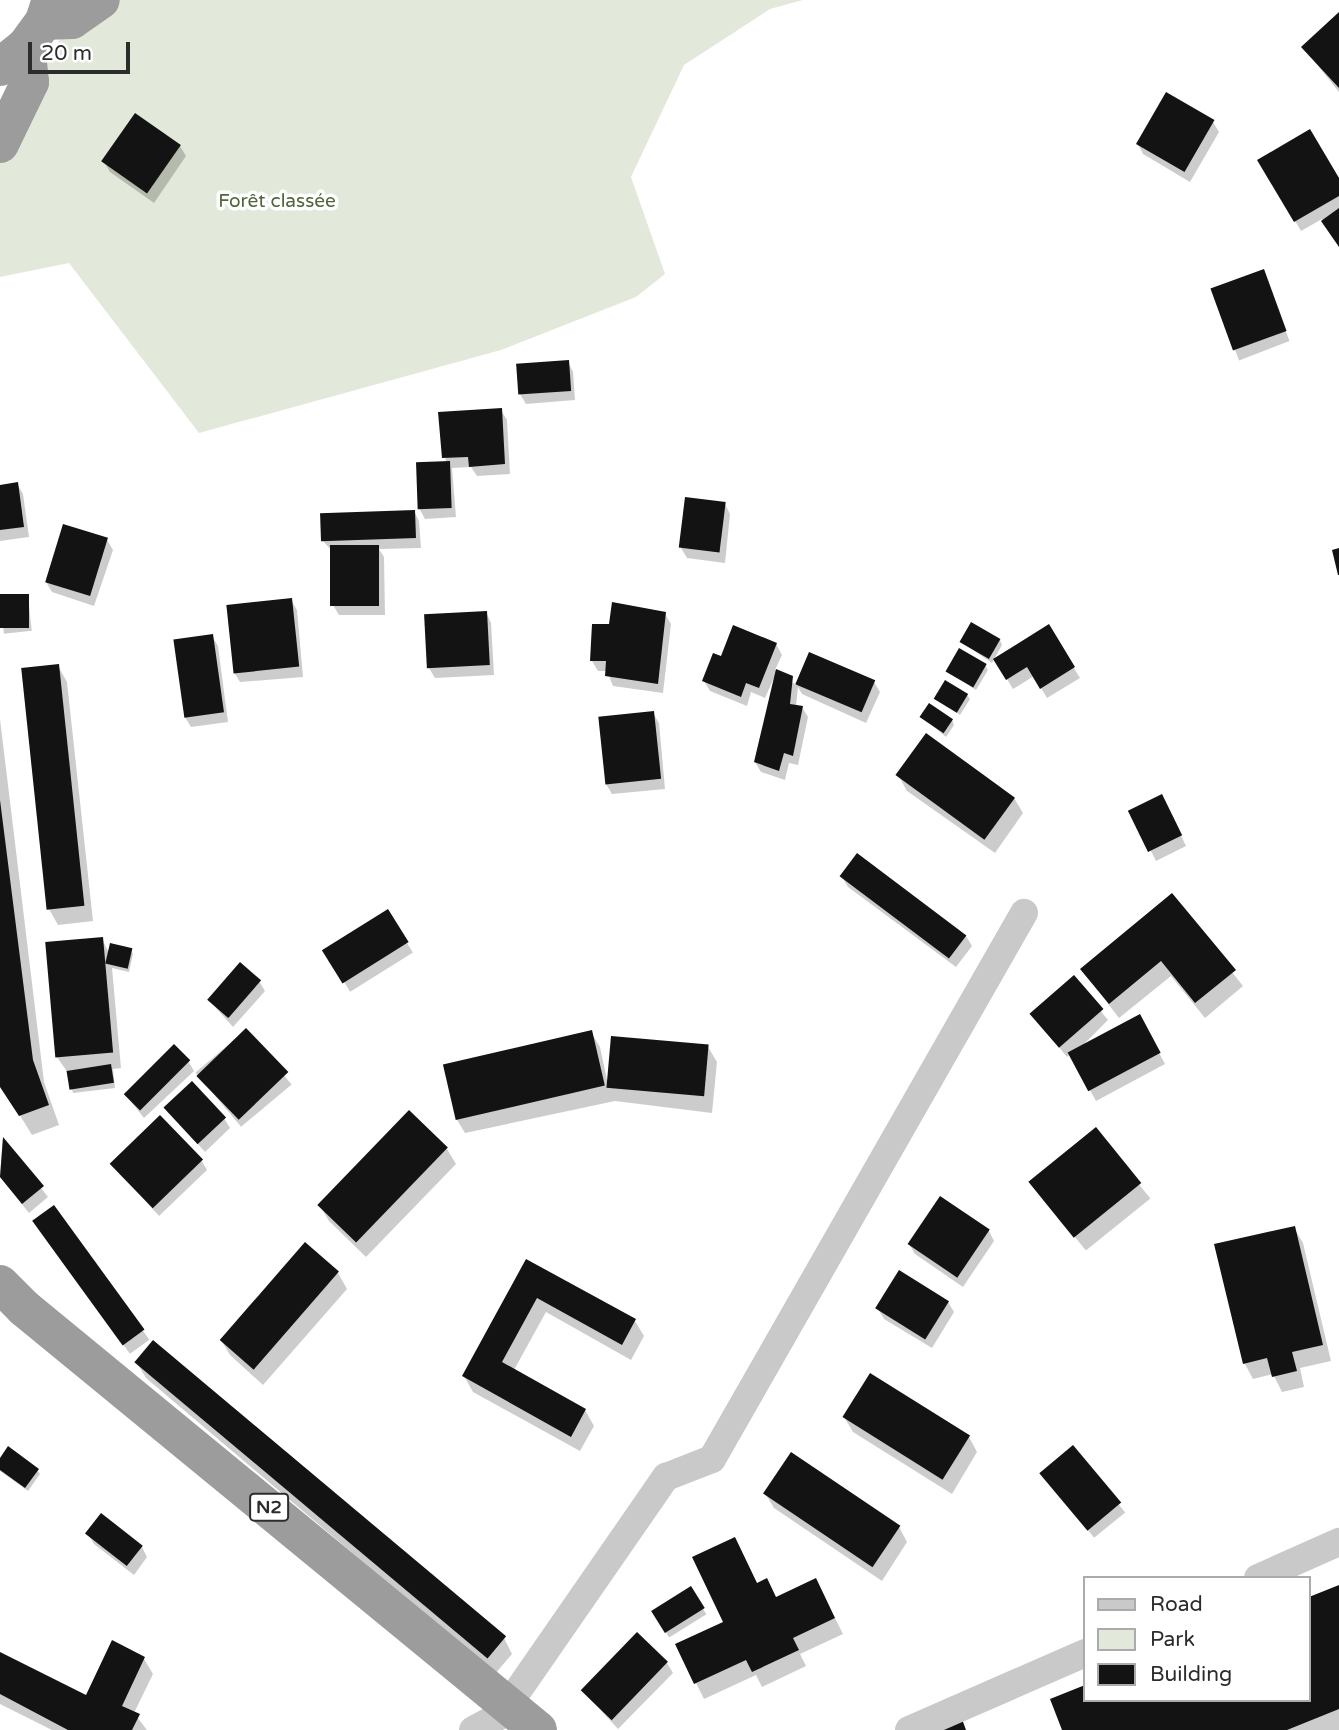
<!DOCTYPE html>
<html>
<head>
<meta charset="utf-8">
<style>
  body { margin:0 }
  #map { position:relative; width:1339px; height:1730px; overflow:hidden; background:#fff; font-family:"Varela Round",sans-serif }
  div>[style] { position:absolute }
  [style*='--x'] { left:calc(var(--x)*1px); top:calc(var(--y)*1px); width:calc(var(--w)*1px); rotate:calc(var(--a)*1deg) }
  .green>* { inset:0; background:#e3e9da }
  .shadow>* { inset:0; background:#0003; transform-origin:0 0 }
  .building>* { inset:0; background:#131313; transform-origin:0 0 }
  .minor>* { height:28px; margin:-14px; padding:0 14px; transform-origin:14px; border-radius:14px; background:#c9c9c9 }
  .trunk>* { height:38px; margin:-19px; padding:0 19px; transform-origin:19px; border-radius:19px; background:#9c9c9c }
  span { translate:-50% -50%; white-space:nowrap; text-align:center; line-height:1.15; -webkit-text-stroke:7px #fff; paint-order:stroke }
  .shield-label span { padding:2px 5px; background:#fff; border:2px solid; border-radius:5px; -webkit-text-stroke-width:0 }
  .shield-label { font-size:18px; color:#2c2c2c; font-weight:700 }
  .park-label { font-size:19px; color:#52653c }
  .legend { position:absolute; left:1083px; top:1576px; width:228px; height:126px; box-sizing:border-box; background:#fff; border:2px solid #ababab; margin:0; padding:9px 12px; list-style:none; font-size:21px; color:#2c2c2c }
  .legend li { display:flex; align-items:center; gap:14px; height:35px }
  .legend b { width:35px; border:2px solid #ababab }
  .scale { position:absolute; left:28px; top:42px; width:102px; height:32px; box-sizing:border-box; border:4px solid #2c2c2c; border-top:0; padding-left:9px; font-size:21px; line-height:24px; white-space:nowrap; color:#2c2c2c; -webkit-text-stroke:5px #fff; paint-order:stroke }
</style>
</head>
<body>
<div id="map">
  <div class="green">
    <div style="clip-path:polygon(83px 0,803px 0,770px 9px,684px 65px,631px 177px,665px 274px,636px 297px,501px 350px,199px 433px,69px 263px,0 277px,0 140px)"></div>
  </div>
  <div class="shadow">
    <div style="clip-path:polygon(1339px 14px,1339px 92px,1303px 47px)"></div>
    <div style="clip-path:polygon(1213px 122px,1219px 132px,1190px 182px,1143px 154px,1138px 144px)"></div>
    <div style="clip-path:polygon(180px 146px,186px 156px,154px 203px,110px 172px,104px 162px)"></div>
    <div style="clip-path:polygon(1260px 161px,1339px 182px,1339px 246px,1322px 219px,1301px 231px)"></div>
    <div style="left:1263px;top:272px;width:74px;height:54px;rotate:69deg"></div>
    <div style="clip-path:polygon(568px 362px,573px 372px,575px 400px,526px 404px,520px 394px)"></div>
    <div style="clip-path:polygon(501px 410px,507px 420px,510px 474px,477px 476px,471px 467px,452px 468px,456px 517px,425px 519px,419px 508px,446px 463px,440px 413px)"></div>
    <div style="clip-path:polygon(17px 484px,23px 494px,29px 537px,0 541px,0 486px)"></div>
    <div style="clip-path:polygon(725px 504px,730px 514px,725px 563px,687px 558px,681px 548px)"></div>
    <div style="clip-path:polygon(414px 511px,419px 521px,421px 548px,379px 549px,384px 557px,385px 615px,339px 615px,333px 605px,332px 551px,323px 541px)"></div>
    <div style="clip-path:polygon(107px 540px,113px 550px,94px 606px,52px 592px,46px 582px)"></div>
    <div style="left:28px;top:595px;width:36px;height:28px;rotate:84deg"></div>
    <div style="clip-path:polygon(291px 600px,297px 610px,303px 677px,240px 682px,234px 672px)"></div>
    <div style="clip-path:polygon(486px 612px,491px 623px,494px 675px,435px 678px,429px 668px,426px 616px)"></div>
    <div style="clip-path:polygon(665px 614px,671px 624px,663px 693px,613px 686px,607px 671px,598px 671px,592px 661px,610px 626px)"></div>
    <div style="clip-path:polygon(1048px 626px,1080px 678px,1047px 698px,1034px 676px,1013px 689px,995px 659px)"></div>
    <div style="clip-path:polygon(212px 636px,218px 646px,228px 722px,191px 727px,185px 717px)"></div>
    <div style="clip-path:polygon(1000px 640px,1002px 645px,992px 663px,961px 642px)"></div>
    <div style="clip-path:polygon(776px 644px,782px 655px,775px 670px,796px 685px,810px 654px,874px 682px,880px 692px,866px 723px,802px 694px,798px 687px,796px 706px,802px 707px,808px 717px,798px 765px,789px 763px,785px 780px,761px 772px,755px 762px,777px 671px,765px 698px,751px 692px,747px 706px,710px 691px,704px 681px,722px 658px)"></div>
    <div style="clip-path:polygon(985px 665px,988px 670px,976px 690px,947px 671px)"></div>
    <div style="clip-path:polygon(58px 666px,67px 682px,93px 921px,58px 925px,49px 909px)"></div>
    <div style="clip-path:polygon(967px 695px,970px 699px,960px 715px,936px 699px)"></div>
    <div style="clip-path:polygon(653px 713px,659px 723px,665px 789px,612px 794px,606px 784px)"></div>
    <div style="clip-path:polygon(922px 717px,952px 720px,954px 725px,946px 737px)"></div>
    <div style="clip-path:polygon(0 719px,44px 1082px,59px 1125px,32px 1135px,0 1083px)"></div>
    <div style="clip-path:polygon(898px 775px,1014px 798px,1023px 813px,995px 853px,907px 791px)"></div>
    <div style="clip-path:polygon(1167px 806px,1186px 846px,1156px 861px,1151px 851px)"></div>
    <div style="clip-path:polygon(842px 877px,966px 936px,972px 946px,956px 967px,848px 887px)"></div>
    <div style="clip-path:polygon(1172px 896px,1243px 986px,1205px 1018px,1171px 976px,1119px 1018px,1082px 970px)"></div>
    <div style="left:387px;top:911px;width:49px;height:74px;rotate:58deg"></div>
    <div style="clip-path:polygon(102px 939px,109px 953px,131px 950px,133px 954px,129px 972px,112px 968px,121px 1068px,113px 1069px,115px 1088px,73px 1093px,68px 1073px,57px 1057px)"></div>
    <div style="clip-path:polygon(1073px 977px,1108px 1020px,1076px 1052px,1139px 1016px,1165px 1064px,1096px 1101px,1070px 1054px,1067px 1057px,1032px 1014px)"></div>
    <div style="clip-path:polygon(259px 981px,265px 991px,233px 1027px,208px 999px)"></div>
    <div style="left:246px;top:1030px;width:71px;height:66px;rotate:50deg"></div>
    <div style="clip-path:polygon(591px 1032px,600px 1047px,607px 1080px,708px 1047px,717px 1062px,712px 1113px,615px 1101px,465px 1133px,456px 1118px)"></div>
    <div style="clip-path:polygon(188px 1061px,194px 1071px,144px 1118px,124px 1093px)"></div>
    <div style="clip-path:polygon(166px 1108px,224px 1118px,230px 1128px,205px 1152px)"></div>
    <div style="left:1095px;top:1130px;width:88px;height:83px;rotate:51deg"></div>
    <div style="clip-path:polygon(3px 1139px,48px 1197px,29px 1213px,0 1177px)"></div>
    <div style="clip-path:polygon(447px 1149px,456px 1164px,366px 1257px,329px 1221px,320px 1206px)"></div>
    <div style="clip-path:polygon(201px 1160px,207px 1170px,159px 1216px,112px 1164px)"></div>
    <div style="left:53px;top:1207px;width:164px;height:24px;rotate:54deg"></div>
    <div style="clip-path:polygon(1294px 1228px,1303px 1243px,1331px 1361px,1300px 1368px,1304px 1387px,1282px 1392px,1273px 1374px,1253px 1379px,1245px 1364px,1217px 1245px)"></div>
    <div style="clip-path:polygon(989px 1231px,994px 1241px,963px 1287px,915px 1254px,909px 1244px)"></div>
    <div style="clip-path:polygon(305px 1245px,338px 1273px,347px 1289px,263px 1385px,230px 1355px,221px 1340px)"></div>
    <div style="clip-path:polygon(527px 1262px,635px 1321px,644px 1336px,631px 1360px,546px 1312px,514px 1370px,585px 1410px,594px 1426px,580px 1451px,473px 1392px,464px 1376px)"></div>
    <div style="clip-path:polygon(948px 1302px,954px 1312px,932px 1348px,884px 1319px,878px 1309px)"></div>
    <div style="clip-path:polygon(137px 1363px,504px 1638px,512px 1654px,495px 1674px,146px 1378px)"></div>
    <div style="clip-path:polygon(844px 1417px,969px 1437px,977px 1452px,952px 1494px,853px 1432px)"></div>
    <div style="left:1073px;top:1448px;width:83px;height:40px;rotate:51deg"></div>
    <div style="clip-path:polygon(0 1461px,37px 1470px,40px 1474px,28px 1491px,0 1471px)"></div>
    <div style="clip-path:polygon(765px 1493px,899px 1527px,907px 1542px,882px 1581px,774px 1508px)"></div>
    <div style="clip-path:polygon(88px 1534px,142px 1547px,147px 1557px,134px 1575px,94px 1544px)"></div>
    <div style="clip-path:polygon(816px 1580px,843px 1634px,800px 1654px,806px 1666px,762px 1687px,756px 1675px,704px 1699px,677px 1645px,725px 1623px,757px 1584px,776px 1598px)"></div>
    <div style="clip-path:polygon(1339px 1587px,1339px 1730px,1064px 1730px,1052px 1700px,1085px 1687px,1085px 1700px,1309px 1700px)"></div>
    <div style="left:690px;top:1588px;width:31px;height:44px;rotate:58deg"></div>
    <div style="clip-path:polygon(0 1654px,86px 1697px,144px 1659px,153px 1674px,134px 1713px,147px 1730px,52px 1730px,0 1704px)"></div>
    <div style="clip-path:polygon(667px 1663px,673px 1673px,618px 1729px,583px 1691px)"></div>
  </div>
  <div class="building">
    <div style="clip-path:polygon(1339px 12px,1339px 88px,1301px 47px)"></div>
    <div style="left:1166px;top:92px;width:56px;height:60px;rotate:30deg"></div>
    <div style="left:135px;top:113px;width:56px;height:59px;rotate:35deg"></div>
    <div style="clip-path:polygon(1310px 129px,1339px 178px,1339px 196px,1294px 222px,1257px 160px)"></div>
    <div style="clip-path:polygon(1339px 208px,1339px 247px,1321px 221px)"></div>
    <div style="left:1264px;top:269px;width:66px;height:57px;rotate:70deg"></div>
    <div style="left:569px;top:360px;width:31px;height:53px;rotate:86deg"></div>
    <div style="clip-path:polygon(502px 408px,505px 464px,469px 467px,468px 457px,442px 458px,438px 412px)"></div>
    <div style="left:450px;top:461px;width:47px;height:34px;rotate:88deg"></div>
    <div style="clip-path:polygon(18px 482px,24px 527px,0 530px,0 485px)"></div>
    <div style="left:685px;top:497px;width:41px;height:51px;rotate:7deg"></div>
    <div style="left:415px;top:510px;width:28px;height:95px;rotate:88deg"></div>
    <div style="left:63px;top:524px;width:47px;height:61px;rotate:17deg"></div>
    <div style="left:330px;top:545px;width:49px;height:61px"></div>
    <div style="clip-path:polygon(1339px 548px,1339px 575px,1338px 575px,1332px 550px)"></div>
    <div style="left:0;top:594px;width:29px;height:34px"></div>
    <div style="left:292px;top:598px;width:69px;height:66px;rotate:84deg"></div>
    <div style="clip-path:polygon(612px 602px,666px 612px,658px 684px,605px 676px,606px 661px,590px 661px,592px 624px,609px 624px)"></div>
    <div style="left:487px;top:611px;width:54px;height:63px;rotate:87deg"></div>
    <div style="left:971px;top:622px;width:34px;height:23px;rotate:30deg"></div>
    <div style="clip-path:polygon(1049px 624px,1075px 667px,1040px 689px,1027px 667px,1006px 680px,993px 659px)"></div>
    <div style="clip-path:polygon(733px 625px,777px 643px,759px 688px,746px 683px,741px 697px,702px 681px,713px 653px,721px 656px)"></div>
    <div style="left:213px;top:634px;width:79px;height:40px;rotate:82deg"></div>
    <div style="left:959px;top:648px;width:32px;height:27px;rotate:30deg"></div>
    <div style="left:809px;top:652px;width:72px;height:35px;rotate:23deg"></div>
    <div style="left:59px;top:664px;width:243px;height:38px;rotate:84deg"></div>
    <div style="clip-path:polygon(776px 669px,793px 676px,790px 704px,803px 706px,793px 756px,784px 753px,779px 771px,754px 762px)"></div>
    <div style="left:945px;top:680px;width:27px;height:22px;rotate:31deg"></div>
    <div style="left:929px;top:703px;width:29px;height:17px;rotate:34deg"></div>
    <div style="left:654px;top:711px;width:68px;height:56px;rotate:84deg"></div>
    <div style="left:926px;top:733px;width:110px;height:52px;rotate:36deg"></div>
    <div style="left:1162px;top:794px;width:46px;height:38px;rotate:64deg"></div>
    <div style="clip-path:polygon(0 800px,33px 1060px,49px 1105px,19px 1116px,0 1087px)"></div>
    <div style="left:857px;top:853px;width:137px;height:29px;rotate:37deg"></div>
    <div style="clip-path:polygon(1172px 893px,1236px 970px,1195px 1003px,1161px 961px,1109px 1004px,1080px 969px)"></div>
    <div style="left:388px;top:909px;width:39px;height:78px;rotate:58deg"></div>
    <div style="left:103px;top:937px;width:116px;height:58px;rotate:85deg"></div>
    <div style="left:110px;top:943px;width:23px;height:21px;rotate:13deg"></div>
    <div style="left:240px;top:962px;width:28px;height:50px;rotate:41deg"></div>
    <div style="left:1074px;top:975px;width:45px;height:59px;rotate:49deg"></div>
    <div style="left:1140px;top:1014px;width:44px;height:82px;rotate:62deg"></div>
    <div style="left:246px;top:1028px;width:61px;height:69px;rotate:46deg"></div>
    <div style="left:592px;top:1030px;width:57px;height:153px;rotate:77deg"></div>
    <div style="left:611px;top:1036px;width:98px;height:52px;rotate:5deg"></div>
    <div style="left:174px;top:1044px;width:23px;height:71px;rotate:45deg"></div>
    <div style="left:111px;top:1064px;width:19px;height:45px;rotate:81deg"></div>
    <div style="left:192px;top:1081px;width:50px;height:39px;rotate:47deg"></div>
    <div style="left:409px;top:1110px;width:54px;height:132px;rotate:44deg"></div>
    <div style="left:160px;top:1115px;width:62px;height:70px;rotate:46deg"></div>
    <div style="left:1096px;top:1127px;width:72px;height:87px;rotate:51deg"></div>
    <div style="clip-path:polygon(3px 1137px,44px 1186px,22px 1204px,0 1177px)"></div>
    <div style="left:940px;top:1196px;width:60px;height:58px;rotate:34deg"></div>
    <div style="left:54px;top:1205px;width:154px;height:27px;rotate:54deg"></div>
    <div style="clip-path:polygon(1295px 1226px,1323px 1345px,1292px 1352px,1297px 1371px,1272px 1377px,1267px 1358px,1243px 1364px,1214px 1244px)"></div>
    <div style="left:305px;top:1242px;width:45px;height:130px;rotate:41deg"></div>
    <div style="clip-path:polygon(526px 1259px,636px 1319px,622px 1345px,537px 1298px,502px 1362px,586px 1409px,571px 1437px,462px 1376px)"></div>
    <div style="left:899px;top:1270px;width:59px;height:45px;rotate:32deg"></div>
    <div style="left:153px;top:1340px;width:461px;height:29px;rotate:40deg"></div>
    <div style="left:870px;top:1373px;width:118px;height:52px;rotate:32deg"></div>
    <div style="left:1073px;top:1445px;width:75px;height:44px;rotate:50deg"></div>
    <div style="clip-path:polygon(8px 1446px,39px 1469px,25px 1488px,0 1470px,0 1458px)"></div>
    <div style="left:791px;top:1452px;width:132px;height:50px;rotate:34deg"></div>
    <div style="left:101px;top:1513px;width:53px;height:26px;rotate:38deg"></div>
    <div style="clip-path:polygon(735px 1537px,757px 1583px,767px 1578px,776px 1597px,816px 1578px,835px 1618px,793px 1638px,799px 1650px,752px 1672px,746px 1660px,694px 1684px,675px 1644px,723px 1622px,692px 1557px)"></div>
    <div style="clip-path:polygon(1339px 1585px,1339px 1709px,1287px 1730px,1062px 1730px,1050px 1699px,1085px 1685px,1085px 1700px,1309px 1700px,1309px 1597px)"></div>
    <div style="left:691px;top:1586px;width:26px;height:47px;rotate:58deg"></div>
    <div style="left:637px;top:1632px;width:43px;height:81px;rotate:44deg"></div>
    <div style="clip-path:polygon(112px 1640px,145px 1657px,122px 1706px,140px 1714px,132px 1730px,68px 1730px,0 1694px,0 1652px,86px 1695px)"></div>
    <div style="clip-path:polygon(962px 1719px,966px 1730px,933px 1730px)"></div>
  </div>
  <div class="minor">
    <div style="--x:1258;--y:1578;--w:89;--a:-24"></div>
    <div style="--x:473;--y:1730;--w:32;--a:-28"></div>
    <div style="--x:501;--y:1715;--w:290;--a:-55.3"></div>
    <div style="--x:666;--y:1477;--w:49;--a:-21.4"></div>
    <div style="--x:712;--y:1459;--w:629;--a:-60.26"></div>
    <div style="--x:909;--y:1730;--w:192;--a:-23.6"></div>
  </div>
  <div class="trunk">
    <div style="--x:44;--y:21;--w:28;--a:-2"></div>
    <div style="--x:72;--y:20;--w:35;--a:-35"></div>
    <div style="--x:0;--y:67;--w:33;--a:-39"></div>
    <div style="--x:26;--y:46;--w:31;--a:-54"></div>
    <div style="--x:44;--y:21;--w:22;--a:-72"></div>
    <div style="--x:0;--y:144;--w:69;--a:-64.2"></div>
    <div style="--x:30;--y:82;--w:36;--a:-96"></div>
    <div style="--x:0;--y:1284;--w:34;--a:45"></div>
    <div style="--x:24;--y:1308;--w:665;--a:39.39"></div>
  </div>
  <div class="shield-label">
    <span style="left:269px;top:1507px">N2</span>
  </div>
  <div class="park-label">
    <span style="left:277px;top:202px">Forêt classée</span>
  </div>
  <ul class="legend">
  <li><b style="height:9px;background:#c9c9c9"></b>Road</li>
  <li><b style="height:19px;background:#e3e9da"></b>Park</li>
  <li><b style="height:19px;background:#131313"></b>Building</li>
  </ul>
  <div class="scale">20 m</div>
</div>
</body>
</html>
